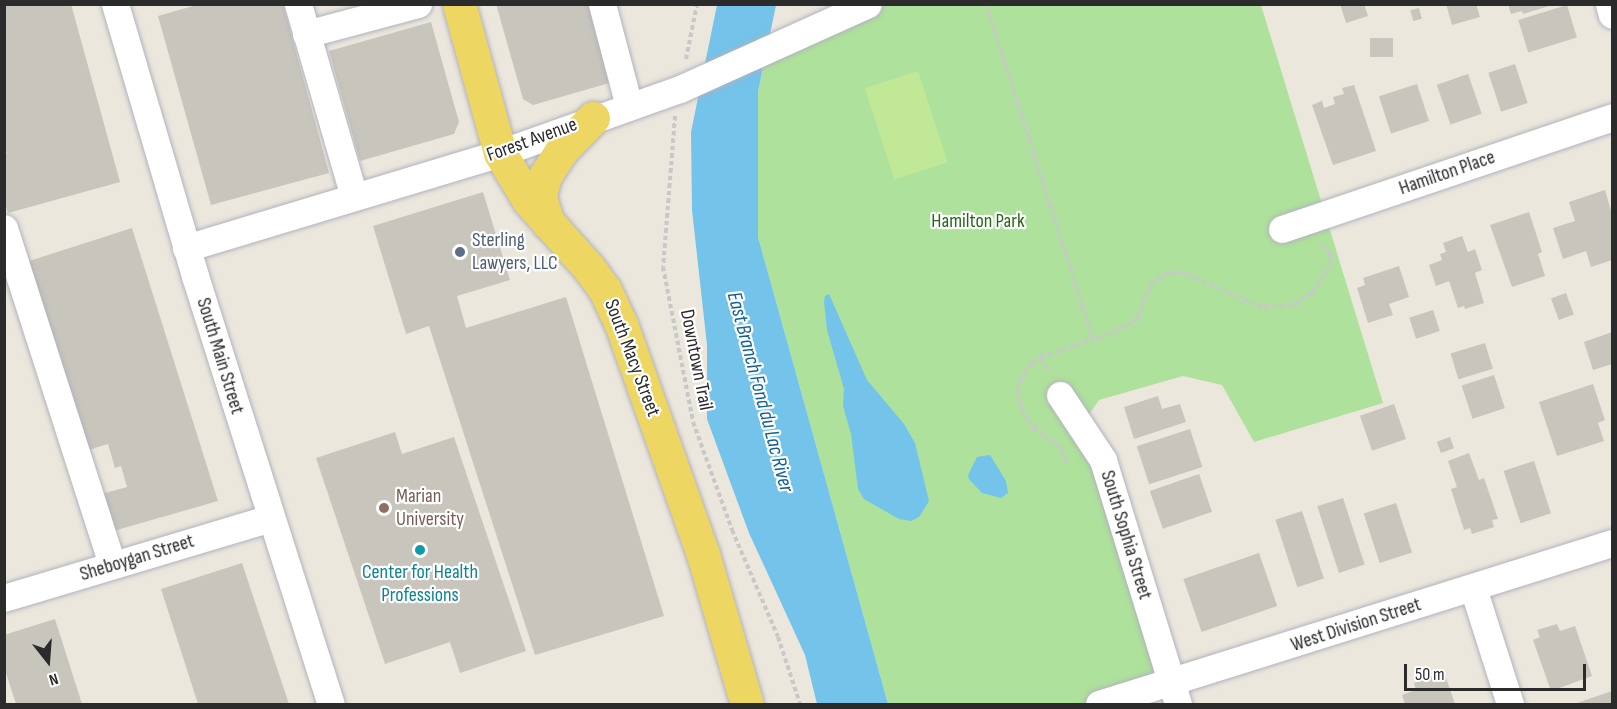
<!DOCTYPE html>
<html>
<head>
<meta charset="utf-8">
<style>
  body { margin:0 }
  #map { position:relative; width:1617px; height:709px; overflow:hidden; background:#ece7dd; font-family:"Sofia Sans Condensed",sans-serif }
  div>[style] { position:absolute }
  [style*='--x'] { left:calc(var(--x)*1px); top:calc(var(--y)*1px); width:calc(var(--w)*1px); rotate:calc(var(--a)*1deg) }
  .green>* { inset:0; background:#aee19b }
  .pitch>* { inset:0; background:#c0e897; transform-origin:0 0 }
  .water>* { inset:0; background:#73c3eb }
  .building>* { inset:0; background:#c8c5bc; transform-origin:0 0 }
  .path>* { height:4px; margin-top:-2px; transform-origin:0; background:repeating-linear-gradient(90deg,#c8c8c8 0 4.5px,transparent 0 7.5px) }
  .roads { filter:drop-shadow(0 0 2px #b1b3be) drop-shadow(0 0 2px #b1b3be) }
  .minor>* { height:27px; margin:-13.5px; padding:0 13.5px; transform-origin:13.5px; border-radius:13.5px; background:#fff }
  .major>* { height:33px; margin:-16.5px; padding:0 16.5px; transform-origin:16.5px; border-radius:16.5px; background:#edd662 }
  .dots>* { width:16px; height:16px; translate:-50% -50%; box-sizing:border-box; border:3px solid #fff; border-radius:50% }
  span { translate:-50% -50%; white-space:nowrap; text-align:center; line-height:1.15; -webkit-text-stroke:4.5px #fff; paint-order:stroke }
  .street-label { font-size:20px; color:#2b2b2b }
  .park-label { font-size:20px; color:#26671c }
  .service-label { font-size:20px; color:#4e5e75 }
  .left { translate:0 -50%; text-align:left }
  .education-label { font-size:20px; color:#785e54 }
  .culture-label { font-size:20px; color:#0d838f }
  .water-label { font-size:21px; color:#116099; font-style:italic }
  .frame { position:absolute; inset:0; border:6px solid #2b2b2b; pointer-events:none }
  .north { position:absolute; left:18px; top:631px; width:60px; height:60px; -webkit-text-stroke:4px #fff; paint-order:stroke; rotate:163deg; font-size:16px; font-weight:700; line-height:24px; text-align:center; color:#2b2b2b }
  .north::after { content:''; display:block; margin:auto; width:21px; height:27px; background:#2b2b2b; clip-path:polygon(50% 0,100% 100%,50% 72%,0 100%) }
  .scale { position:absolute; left:1404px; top:664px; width:182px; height:27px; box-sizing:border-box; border:3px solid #2b2b2b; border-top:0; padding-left:8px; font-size:18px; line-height:21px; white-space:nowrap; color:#2b2b2b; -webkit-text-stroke:4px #fff; paint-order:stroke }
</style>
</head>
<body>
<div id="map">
  <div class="green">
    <div style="clip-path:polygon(868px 5px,1261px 5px,1383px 403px,1254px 442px,1222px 385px,1183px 376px,1099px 400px,1081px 426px,1171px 684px,1099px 704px,888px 704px,758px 237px,758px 92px,767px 51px)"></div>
  </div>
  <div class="pitch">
    <div style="left:918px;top:71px;width:96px;height:56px;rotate:72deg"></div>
  </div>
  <div class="water">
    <div style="clip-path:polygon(717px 5px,776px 5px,758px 92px,758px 237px,888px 704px,817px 704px,805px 655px,749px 533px,707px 419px,707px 345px,692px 210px,691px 132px)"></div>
    <div style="clip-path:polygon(829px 294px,867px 380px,904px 424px,915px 443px,929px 501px,919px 517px,911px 521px,899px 519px,864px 499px,858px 489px,851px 434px,843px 406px,844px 389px,827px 330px,824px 302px,825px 296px)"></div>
    <div style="clip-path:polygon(990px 455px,1006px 481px,1008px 493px,1001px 498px,982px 493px,969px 479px,968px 475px,977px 457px)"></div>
  </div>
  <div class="building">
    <div style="clip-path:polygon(4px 4px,71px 4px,120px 182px,8px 213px,4px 201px,4px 154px,7px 154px,4px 147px)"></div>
    <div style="clip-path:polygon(200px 4px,283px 4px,329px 173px,211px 205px,158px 16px)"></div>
    <div style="clip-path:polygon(496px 4px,591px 4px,613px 82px,533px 105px,523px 99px)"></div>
    <div style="clip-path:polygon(1340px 4px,1364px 4px,1368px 16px,1346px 23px)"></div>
    <div style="clip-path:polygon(1446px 4px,1476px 4px,1480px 17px,1452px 25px)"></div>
    <div style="clip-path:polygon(1508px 4px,1552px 4px,1552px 5px,1523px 14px,1522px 11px,1511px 14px)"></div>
    <div style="left:1567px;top:5px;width:34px;height:51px;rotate:73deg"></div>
    <div style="left:1419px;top:8px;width:11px;height:9px;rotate:75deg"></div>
    <div style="clip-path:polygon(431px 22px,459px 122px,454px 134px,360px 161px,329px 51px)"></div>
    <div style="left:1370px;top:38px;width:23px;height:19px"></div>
    <div style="left:1515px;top:64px;width:41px;height:28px;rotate:72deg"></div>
    <div style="left:1468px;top:74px;width:42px;height:33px;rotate:71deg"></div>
    <div style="left:1417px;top:84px;width:39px;height:40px;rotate:72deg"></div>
    <div style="clip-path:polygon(1354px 85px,1376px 151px,1333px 165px,1312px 105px,1322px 101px,1324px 108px,1335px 104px,1333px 97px,1344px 94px,1342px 88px)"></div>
    <div style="clip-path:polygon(1605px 190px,1612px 214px,1612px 260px,1591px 267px,1586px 251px,1563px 259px,1553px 228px,1575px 221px,1569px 202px)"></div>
    <div style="clip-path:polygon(483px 192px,510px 280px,457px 296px,466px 328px,566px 297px,664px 616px,535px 655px,429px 326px,406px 334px,373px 226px)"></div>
    <div style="clip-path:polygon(1529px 212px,1542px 252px,1538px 254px,1545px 276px,1512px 287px,1490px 225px)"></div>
    <div style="clip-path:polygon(132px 228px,218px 501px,110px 532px,98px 495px,127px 487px,121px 466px,115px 468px,108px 444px,82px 452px,23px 263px)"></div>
    <div style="clip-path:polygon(1462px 236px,1468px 252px,1475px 249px,1482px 270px,1475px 273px,1484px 303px,1465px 309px,1464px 306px,1458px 308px,1449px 281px,1436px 286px,1429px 265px,1442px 260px,1440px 254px,1446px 252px,1443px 243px)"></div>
    <div style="clip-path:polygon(1399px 266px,1409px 297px,1389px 304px,1393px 315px,1368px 323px,1357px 288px,1365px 285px,1363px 278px)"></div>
    <div style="left:1566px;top:293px;width:23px;height:16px;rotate:70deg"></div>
    <div style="left:1433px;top:310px;width:22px;height:25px;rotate:72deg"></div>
    <div style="clip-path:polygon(1612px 332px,1612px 364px,1593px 370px,1584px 342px)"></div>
    <div style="left:1485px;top:343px;width:27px;height:36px;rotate:73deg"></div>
    <div style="left:1494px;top:375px;width:35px;height:34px;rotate:72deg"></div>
    <div style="clip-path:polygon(1593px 384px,1605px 420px,1598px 423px,1604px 441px,1557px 456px,1539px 402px)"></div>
    <div style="clip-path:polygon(1158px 396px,1162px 409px,1180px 404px,1186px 422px,1134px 439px,1124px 407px)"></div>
    <div style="left:1394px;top:404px;width:37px;height:36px;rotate:71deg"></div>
    <div style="left:1190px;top:429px;width:40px;height:56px;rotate:72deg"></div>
    <div style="clip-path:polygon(395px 432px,402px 454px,454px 437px,526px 651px,460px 673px,450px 642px,385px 664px,316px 458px)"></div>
    <div style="left:1450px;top:437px;width:12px;height:14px;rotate:70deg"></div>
    <div style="clip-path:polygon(1469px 453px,1479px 480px,1484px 478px,1498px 519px,1492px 520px,1494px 527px,1472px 534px,1470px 528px,1464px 530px,1451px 489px,1457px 487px,1448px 461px)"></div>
    <div style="left:1534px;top:461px;width:55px;height:32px;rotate:72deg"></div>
    <div style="left:1199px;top:474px;width:40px;height:52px;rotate:71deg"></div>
    <div style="left:1343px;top:498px;width:70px;height:27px;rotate:72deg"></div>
    <div style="left:1396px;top:503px;width:52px;height:34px;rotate:72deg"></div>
    <div style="left:1302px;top:511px;width:71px;height:28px;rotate:72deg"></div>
    <div style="left:1259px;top:553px;width:56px;height:80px;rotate:71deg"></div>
    <div style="clip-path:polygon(242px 563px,289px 704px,198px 704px,161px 589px)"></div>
    <div style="clip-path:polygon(55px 619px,82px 704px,16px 704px,4px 667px,4px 635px)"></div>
    <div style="clip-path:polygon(1557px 624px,1560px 631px,1575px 626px,1592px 676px,1551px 691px,1533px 640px,1540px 637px,1537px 630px)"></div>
    <div style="clip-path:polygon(1444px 672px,1455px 704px,1405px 704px,1402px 695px,1416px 690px,1414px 683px)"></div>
    <div style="clip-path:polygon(1612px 691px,1612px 704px,1574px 704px)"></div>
  </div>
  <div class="path">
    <div style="--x:986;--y:4;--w:353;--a:72.3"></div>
    <div style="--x:686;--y:59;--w:56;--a:-78.7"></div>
    <div style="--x:675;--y:116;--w:151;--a:94.5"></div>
    <div style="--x:663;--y:267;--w:158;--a:79"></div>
    <div style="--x:693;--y:422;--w:115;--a:70.1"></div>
    <div style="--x:732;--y:530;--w:116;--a:66.7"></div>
    <div style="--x:778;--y:637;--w:71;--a:71.8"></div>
    <div style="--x:1041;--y:357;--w:18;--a:63"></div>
    <div style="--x:1067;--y:463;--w:16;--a:-112"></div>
    <div style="--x:1061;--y:448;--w:36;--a:-143"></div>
    <div style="--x:1032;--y:426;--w:19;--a:-122"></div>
    <div style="--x:1022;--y:410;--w:21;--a:-104"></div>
    <div style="--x:1017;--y:390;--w:18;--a:-68"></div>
    <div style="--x:1024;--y:373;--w:13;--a:-51"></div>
    <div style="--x:1032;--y:363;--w:11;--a:-34"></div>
    <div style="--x:1041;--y:357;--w:77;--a:-18.9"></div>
    <div style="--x:1114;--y:332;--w:28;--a:-30"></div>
    <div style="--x:1138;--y:318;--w:37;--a:-70"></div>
    <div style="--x:1151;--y:283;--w:17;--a:-33"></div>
    <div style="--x:1165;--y:274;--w:17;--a:-7"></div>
    <div style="--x:1182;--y:272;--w:82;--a:23.7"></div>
    <div style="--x:1257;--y:305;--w:15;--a:8"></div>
    <div style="--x:1272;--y:307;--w:24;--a:-7"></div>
    <div style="--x:1296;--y:304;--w:21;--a:-35"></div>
    <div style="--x:1313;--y:292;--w:31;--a:-57"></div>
    <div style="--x:1330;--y:266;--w:12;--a:-85"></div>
    <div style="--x:1331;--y:254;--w:16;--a:-137"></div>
  </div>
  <div class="roads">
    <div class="minor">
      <div style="--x:115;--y:4;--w:284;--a:73.6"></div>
      <div style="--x:195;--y:276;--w:449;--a:72.4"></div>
      <div style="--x:298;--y:4;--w:201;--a:73.8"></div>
      <div style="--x:602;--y:4;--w:106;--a:75.2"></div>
      <div style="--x:1609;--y:4;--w:11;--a:75"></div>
      <div style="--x:306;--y:34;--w:116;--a:-15"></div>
      <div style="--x:4;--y:228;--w:354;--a:72.2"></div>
      <div style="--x:1282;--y:229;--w:348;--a:-18.7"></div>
      <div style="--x:186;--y:248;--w:328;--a:-16.8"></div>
      <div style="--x:500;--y:153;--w:191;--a:-19.6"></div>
      <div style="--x:680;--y:89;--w:206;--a:-24.3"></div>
      <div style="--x:1060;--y:395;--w:78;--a:56.5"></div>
      <div style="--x:1103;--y:460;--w:255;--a:72.9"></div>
      <div style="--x:1473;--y:588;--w:122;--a:72.3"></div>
      <div style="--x:4;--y:598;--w:278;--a:-16.7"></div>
      <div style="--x:1099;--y:704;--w:538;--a:-17.42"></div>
    </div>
    <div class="major">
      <div style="--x:459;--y:4;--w:155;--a:74.6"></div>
      <div style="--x:500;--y:153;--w:56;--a:58.9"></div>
      <div style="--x:529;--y:201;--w:90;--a:48.2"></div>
      <div style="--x:589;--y:268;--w:27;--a:54"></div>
      <div style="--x:605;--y:290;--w:38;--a:65"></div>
      <div style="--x:621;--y:324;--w:244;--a:70.4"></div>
      <div style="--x:703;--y:554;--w:156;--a:73.7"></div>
      <div style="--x:548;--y:223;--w:28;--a:-107"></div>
      <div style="--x:540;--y:196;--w:21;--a:-76"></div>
      <div style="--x:545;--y:176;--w:30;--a:-57"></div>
      <div style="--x:561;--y:151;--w:46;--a:-45.9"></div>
    </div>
  </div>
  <div class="dots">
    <div style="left:460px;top:252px;background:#5c6f8a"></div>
    <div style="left:384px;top:508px;background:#8d6e63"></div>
    <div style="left:420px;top:550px;background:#0f9aa8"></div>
  </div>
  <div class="street-label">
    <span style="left:532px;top:140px;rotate:-20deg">Forest Avenue</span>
    <span style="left:1447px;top:173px;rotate:-19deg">Hamilton Place</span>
    <span style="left:220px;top:356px;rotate:73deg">South Main Street</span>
    <span style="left:632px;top:358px;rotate:69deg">South Macy Street</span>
    <span style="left:696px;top:360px;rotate:79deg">Downtown Trail</span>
    <span style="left:1126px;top:535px;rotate:73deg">South Sophia Street</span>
    <span style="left:137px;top:558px;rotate:-17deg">Sheboygan Street</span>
    <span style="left:1356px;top:625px;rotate:-18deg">West Division Street</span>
  </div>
  <div class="park-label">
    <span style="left:978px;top:221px">Hamilton Park</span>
  </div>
  <div class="service-label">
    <span class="left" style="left:472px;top:252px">Sterling<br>Lawyers, LLC</span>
  </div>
  <div class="education-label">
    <span class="left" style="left:396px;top:508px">Marian<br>University</span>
  </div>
  <div class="culture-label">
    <span style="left:420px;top:584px">Center for Health<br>Professions</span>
  </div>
  <div class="water-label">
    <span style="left:760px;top:392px;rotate:75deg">East Branch Fond du Lac River</span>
  </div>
  <div class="frame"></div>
  <div class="north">N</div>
  <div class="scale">50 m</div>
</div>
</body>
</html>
